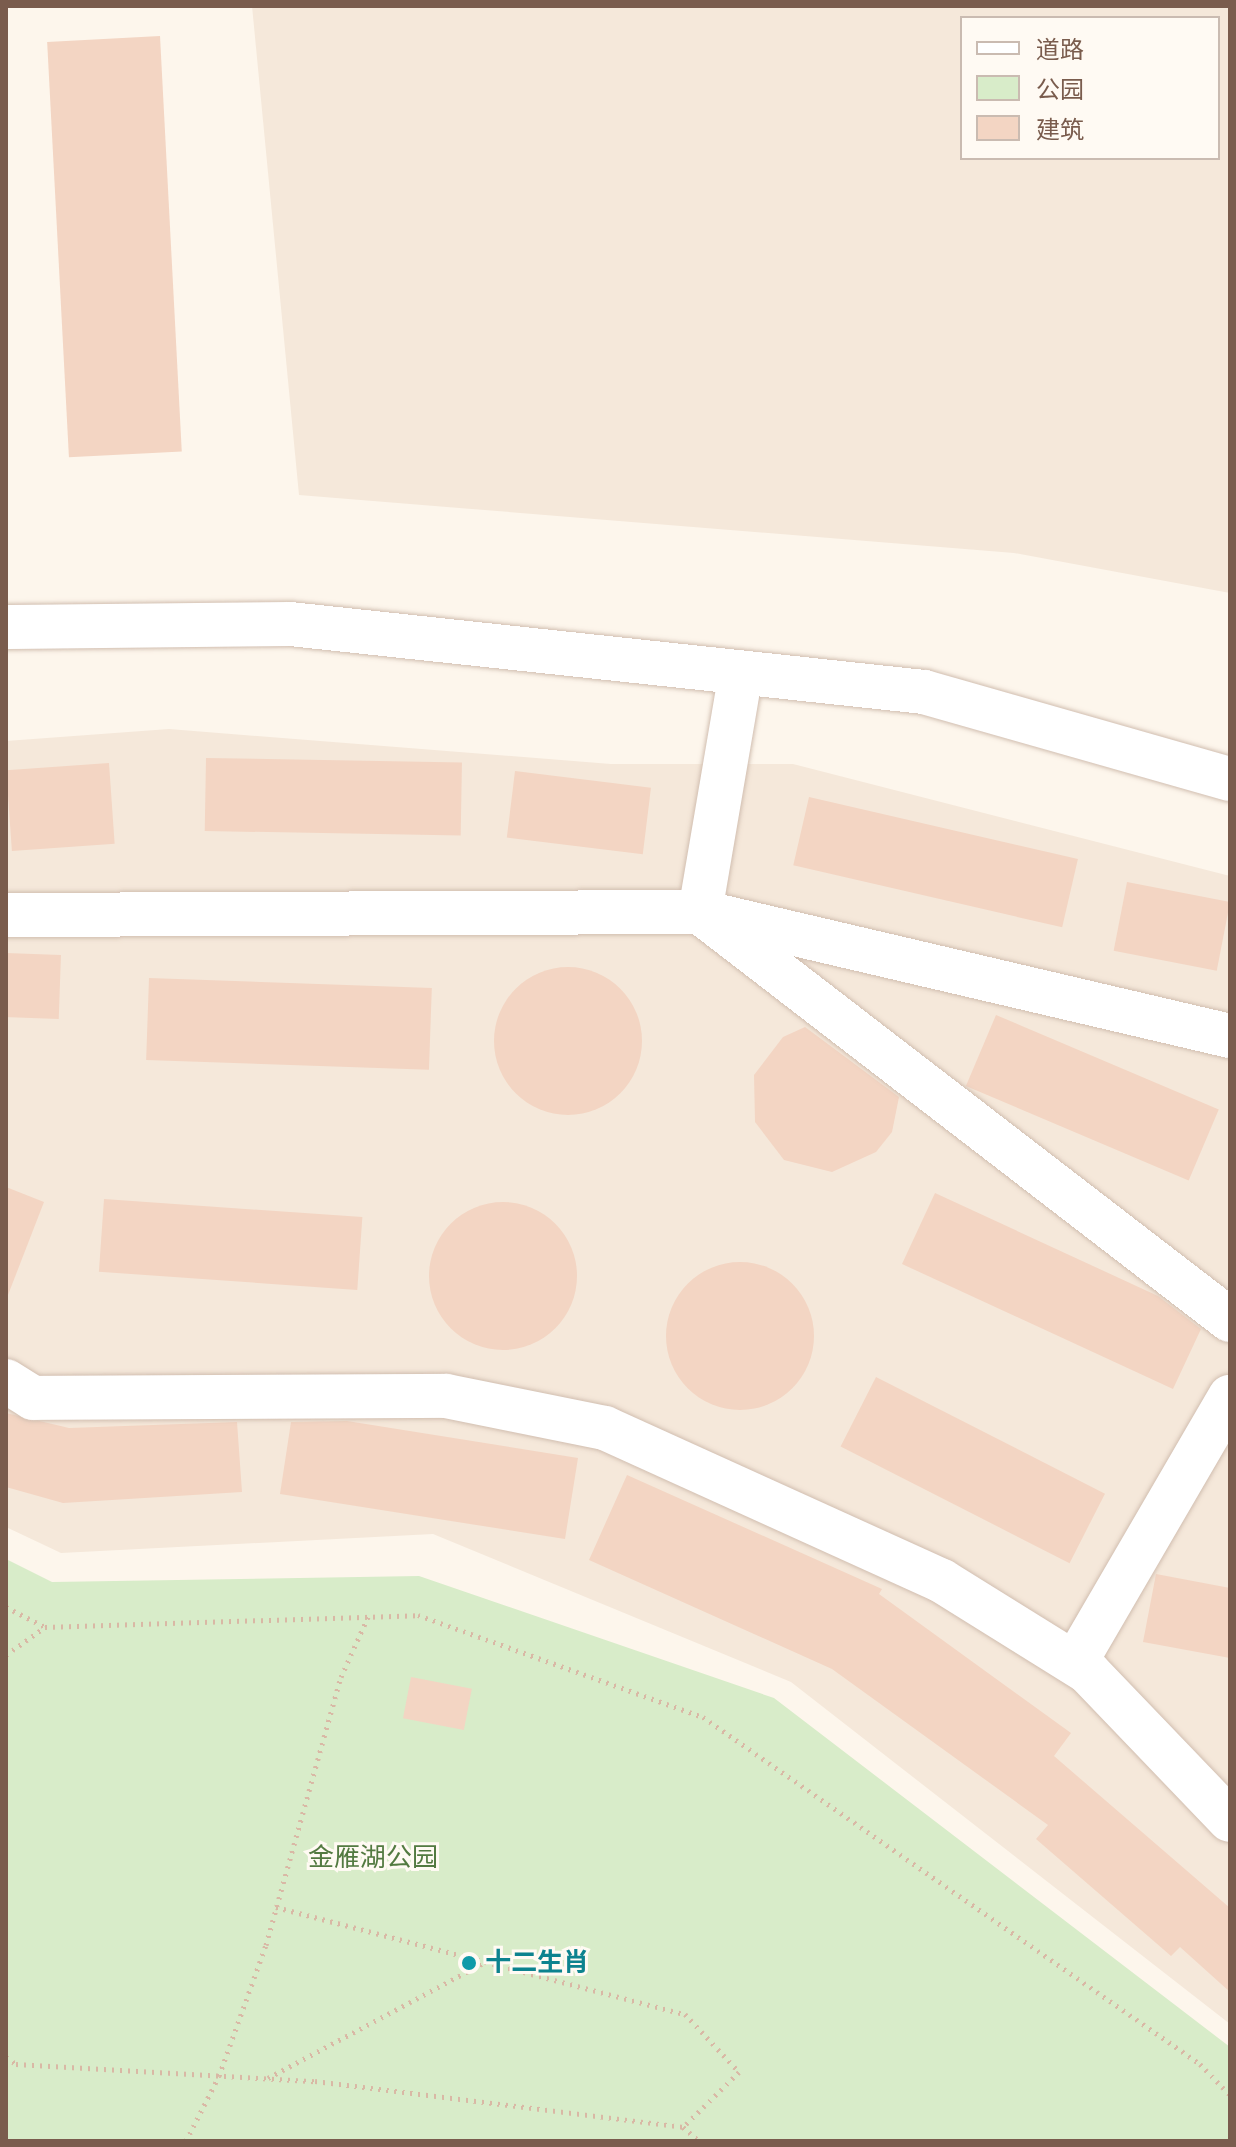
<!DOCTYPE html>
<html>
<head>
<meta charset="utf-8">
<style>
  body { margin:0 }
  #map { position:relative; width:1236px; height:2147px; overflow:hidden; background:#fdf6ec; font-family:"Nunito Sans","Noto Sans SC",sans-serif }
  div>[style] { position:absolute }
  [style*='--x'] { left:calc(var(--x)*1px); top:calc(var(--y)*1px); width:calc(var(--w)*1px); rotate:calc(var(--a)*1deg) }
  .residential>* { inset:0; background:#f5e8da }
  .green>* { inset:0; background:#d8ecc9 }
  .building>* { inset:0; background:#f3d5c3; transform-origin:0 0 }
  .round { border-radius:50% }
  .path>* { height:5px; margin-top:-2.5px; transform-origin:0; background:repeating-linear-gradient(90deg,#d9b8a5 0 2px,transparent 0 8px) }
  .roads { filter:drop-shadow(0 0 2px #d1beb0) drop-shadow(0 0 2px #d1beb0) }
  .minor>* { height:44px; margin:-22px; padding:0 22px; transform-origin:22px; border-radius:22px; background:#fff }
  .dots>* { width:22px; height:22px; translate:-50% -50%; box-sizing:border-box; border:4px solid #fffaf3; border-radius:50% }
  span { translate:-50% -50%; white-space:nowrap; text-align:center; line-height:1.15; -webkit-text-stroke:6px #fffaf3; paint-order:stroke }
  .park-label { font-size:26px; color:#537a41 }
  .culture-label { font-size:26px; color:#0d838f; font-weight:700 }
  .left { translate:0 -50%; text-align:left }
  .frame { position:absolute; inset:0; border:8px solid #7a5c4d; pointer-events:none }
  .legend { position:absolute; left:960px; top:16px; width:260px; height:144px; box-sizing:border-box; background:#fffaf3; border:2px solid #cabbb1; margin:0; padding:10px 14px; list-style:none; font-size:24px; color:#7a5c4d }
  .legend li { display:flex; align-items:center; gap:16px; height:40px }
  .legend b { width:40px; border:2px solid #cabbb1 }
</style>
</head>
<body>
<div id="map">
  <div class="residential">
    <div style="clip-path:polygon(evenodd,252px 6px,1230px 6px,1230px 593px,1014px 553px,299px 495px,252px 6px,962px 18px,1218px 18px,1218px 158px,962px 158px,962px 18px)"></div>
    <div style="clip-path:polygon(169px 729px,611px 764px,793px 764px,1230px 876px,1230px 2024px,791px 1682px,433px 1534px,61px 1553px,6px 1527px,6px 741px)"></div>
  </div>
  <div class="green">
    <div style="clip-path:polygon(6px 1559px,52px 1582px,419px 1576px,774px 1698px,1230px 2047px,1230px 2141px,6px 2141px)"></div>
  </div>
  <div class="building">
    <div style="left:160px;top:36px;width:416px;height:113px;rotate:87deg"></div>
    <div style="left:206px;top:758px;width:256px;height:73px;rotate:1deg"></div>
    <div style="left:109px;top:763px;width:81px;height:103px;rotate:86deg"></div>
    <div style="left:515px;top:771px;width:137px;height:67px;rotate:7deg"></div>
    <div style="left:809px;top:797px;width:276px;height:70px;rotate:13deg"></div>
    <div style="left:1127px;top:882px;width:105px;height:70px;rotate:11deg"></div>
    <div style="left:6px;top:953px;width:55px;height:64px;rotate:2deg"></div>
    <div class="round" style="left:494px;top:967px;width:148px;height:148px"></div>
    <div style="left:149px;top:978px;width:283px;height:82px;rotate:2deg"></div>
    <div style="left:996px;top:1015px;width:242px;height:77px;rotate:23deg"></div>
    <div style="clip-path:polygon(805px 1027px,899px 1097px,892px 1132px,876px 1152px,832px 1172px,784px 1160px,755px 1122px,754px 1075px,783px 1037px)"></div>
    <div style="clip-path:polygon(6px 1187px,44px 1202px,8px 1295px,6px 1295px)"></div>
    <div style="clip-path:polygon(935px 1193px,1158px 1296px,1201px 1329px,1173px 1389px,902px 1264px)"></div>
    <div style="left:104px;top:1199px;width:259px;height:73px;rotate:4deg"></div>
    <div class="round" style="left:429px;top:1202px;width:148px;height:148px"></div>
    <div class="round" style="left:666px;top:1262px;width:148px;height:148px"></div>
    <div style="left:876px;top:1377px;width:257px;height:78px;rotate:27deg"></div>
    <div style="clip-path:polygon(6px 1413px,69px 1428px,237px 1422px,242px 1492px,63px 1503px,6px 1487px)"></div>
    <div style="clip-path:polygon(347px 1421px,578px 1458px,565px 1539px,280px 1494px,291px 1422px)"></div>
    <div style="clip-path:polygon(627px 1475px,882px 1589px,879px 1594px,1071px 1733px,1054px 1756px,1230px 1908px,1230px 1992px,1180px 1947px,1171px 1956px,1036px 1839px,1048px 1825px,832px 1669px,589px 1560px)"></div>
    <div style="clip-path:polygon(1156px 1574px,1230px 1588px,1230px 1658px,1143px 1642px)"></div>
    <div style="left:411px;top:1677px;width:62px;height:42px;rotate:11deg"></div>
  </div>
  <div class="path">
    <div style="--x:6;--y:1607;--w:44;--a:27.1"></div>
    <div style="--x:45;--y:1627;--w:373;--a:-1.8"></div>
    <div style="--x:418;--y:1615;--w:303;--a:19.7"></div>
    <div style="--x:703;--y:1717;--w:606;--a:34.92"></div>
    <div style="--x:1200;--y:2064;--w:43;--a:45.9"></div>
    <div style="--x:6;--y:1655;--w:48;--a:-35.7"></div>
    <div style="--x:276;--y:1907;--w:423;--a:14.7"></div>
    <div style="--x:685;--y:2014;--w:79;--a:47"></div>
    <div style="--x:739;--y:2072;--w:78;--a:135.5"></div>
    <div style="--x:6;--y:2057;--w:12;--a:35"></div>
    <div style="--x:16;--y:2064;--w:299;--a:3.3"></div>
    <div style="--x:315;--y:2081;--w:371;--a:7.1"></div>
    <div style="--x:683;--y:2127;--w:21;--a:41"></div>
    <div style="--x:268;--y:2078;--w:246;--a:-28.1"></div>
    <div style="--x:186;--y:2141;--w:73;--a:-63.1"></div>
    <div style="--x:219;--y:2076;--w:139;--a:-70.3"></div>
    <div style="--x:266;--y:1945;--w:278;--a:-74.4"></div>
    <div style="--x:341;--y:1677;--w:66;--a:-65.8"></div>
  </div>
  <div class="roads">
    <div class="minor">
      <div style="--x:6;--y:627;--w:284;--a:-0.6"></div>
      <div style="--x:290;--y:624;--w:638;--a:6.12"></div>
      <div style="--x:924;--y:692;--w:318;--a:15.9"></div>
      <div style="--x:700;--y:912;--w:669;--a:37.59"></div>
      <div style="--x:6;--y:915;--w:694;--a:-0.25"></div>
      <div style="--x:700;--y:912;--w:242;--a:-80.3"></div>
      <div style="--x:714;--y:915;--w:530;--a:13.2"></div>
      <div style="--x:6;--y:1381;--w:32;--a:32"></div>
      <div style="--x:33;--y:1398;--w:413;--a:-0.3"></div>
      <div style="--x:446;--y:1396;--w:162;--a:11.4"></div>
      <div style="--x:605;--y:1428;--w:370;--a:24.4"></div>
      <div style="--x:942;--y:1581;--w:172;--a:31.9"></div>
      <div style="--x:1088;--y:1672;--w:205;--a:46.2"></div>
      <div style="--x:1075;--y:1663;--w:308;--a:-59.8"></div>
    </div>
  </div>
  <div class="dots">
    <div style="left:469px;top:1963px;background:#0f9aa8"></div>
  </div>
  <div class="park-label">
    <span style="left:373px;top:1858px">金雁湖公园</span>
  </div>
  <div class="culture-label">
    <span class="left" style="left:485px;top:1963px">十二生肖</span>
  </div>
  <div class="frame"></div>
  <ul class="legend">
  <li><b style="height:10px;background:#fff"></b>道路</li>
  <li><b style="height:22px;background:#d8ecc9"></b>公园</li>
  <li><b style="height:22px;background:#f3d5c3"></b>建筑</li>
  </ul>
</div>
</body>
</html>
